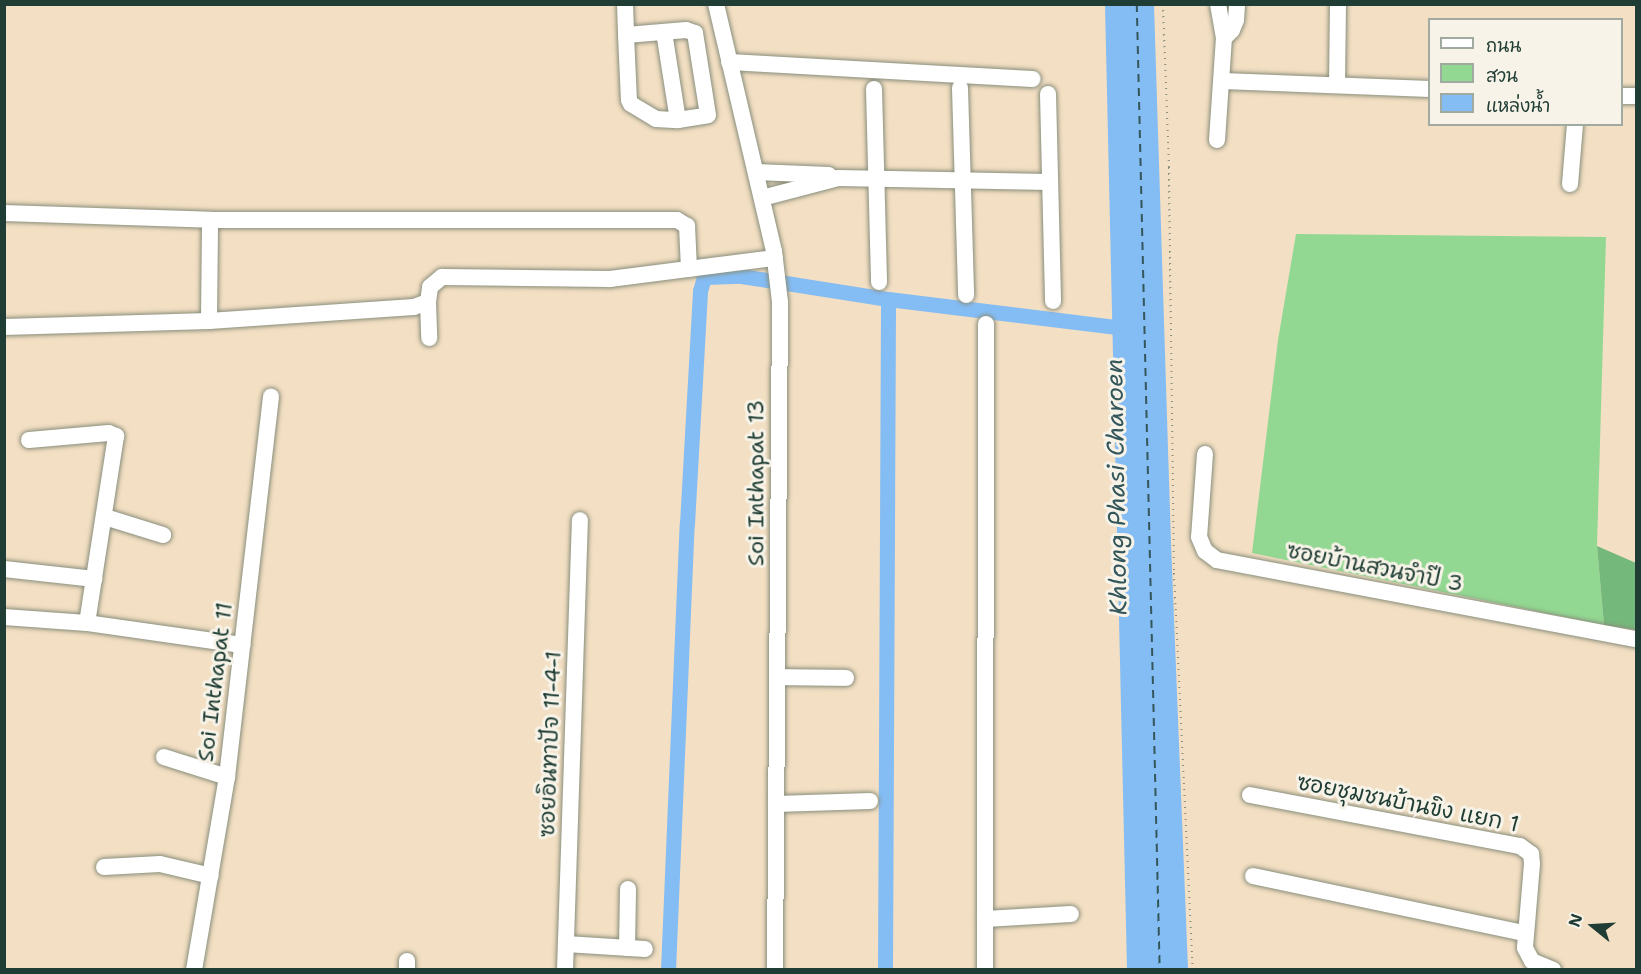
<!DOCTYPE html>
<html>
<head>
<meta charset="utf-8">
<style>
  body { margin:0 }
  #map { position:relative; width:1641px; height:974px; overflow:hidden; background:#f3dfc3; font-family:"Shantell Sans","Playpen Sans Thai",sans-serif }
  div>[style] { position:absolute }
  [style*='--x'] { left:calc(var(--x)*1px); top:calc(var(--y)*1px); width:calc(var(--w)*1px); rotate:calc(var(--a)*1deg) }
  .green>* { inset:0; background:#92d892 }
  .forest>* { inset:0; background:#75b87c }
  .water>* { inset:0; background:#84bcf4 }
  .canal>* { height:15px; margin:-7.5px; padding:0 7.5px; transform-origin:7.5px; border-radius:7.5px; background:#84bcf4 }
  .ferry>* { height:1.5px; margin-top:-0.75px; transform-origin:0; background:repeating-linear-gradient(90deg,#33565a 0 8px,transparent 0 14px) }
  .path>* { height:2px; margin-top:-1px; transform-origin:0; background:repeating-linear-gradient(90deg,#898e7c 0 1.5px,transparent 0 6px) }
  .roads { filter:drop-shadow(0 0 2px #898e7c) drop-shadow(0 0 2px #898e7c) }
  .minor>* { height:16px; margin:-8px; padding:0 8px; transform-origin:8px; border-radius:8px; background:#fff }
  span { translate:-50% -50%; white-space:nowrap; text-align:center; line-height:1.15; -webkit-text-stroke:6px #f7f3e8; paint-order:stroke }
  .street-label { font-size:22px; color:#1f3d34 }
  .water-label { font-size:24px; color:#33565a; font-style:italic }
  .frame { position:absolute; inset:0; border:6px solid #1f3d34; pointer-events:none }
  .legend { position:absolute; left:1428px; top:18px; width:195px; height:108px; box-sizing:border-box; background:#f7f3e8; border:2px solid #a1aaa0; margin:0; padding:8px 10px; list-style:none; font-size:18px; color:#1f3d34 }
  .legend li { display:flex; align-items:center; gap:12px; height:30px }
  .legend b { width:30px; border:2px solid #a1aaa0 }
  .north { position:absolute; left:1563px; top:896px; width:60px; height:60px; -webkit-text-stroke:4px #f7f3e8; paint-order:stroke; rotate:288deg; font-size:16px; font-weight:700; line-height:24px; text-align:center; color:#1f3d34 }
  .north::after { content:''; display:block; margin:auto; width:21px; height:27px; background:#1f3d34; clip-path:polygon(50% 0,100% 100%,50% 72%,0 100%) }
</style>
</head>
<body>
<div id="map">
  <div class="green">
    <div style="clip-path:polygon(1296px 234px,1606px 237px,1597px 546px,1604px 625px,1252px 553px,1278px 340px)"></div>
  </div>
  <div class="forest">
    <div style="clip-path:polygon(1597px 546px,1636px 563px,1636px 630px,1604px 625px)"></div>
  </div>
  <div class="water">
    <div style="clip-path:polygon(1105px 5px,1154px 5px,1171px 543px,1188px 969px,1127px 969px)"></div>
  </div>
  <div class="canal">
    <div style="--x:668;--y:970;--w:446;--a:-87.6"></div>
    <div style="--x:687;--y:524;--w:233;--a:-86.8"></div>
    <div style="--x:700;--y:291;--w:15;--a:-74"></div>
    <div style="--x:704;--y:277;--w:37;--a:-2"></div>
    <div style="--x:741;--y:276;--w:149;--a:8.9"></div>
    <div style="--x:888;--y:299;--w:245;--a:7"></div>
    <div style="--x:885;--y:970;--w:671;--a:-89.74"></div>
  </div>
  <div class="ferry">
    <div style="--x:1137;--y:4;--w:966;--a:88.64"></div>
  </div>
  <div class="path">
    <div style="--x:1163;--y:4;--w:163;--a:87.9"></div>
    <div style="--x:1169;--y:167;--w:406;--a:89.3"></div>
    <div style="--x:1174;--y:573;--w:397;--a:87.3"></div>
  </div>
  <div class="roads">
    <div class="minor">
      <div style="--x:625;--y:4;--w:31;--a:88"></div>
      <div style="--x:626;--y:35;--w:65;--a:87.4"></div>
      <div style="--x:629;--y:100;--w:4;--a:63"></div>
      <div style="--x:631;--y:104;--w:29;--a:31"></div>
      <div style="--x:656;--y:119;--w:22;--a:3"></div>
      <div style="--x:678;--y:120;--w:30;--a:-9"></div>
      <div style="--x:708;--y:115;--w:83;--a:-99"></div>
      <div style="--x:695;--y:33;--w:9;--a:-162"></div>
      <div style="--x:686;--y:30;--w:60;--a:175.2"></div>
      <div style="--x:716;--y:4;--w:254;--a:76.8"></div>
      <div style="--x:774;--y:251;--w:51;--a:83.3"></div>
      <div style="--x:780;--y:302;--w:668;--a:90.43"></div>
      <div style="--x:664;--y:32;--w:89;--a:81"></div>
      <div style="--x:1224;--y:38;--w:11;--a:-45"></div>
      <div style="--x:1232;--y:30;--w:11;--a:-68"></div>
      <div style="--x:1236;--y:20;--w:16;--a:-86"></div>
      <div style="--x:729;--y:62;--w:304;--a:3.2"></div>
      <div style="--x:1223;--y:81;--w:207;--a:2.2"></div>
      <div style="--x:1337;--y:85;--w:81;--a:-89.3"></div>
      <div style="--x:960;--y:88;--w:207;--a:88.3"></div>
      <div style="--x:874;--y:89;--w:193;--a:88.5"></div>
      <div style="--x:1048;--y:94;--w:207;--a:88.6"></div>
      <div style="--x:1622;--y:96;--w:14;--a:0"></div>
      <div style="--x:1217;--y:140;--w:102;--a:-86.1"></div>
      <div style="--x:1224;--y:38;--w:35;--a:-100"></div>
      <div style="--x:756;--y:172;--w:73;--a:2.4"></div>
      <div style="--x:1570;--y:184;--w:60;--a:-85.2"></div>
      <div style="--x:762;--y:198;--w:79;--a:-14.7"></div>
      <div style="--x:838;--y:178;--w:211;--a:1.1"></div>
      <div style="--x:4;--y:213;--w:206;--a:1.9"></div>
      <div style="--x:428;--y:302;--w:36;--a:88"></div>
      <div style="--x:209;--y:321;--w:101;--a:-89.4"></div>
      <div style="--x:210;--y:220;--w:467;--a:0"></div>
      <div style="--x:677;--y:220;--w:12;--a:31"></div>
      <div style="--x:687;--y:226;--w:43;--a:87.3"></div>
      <div style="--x:4;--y:327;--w:205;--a:-1.7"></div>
      <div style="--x:209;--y:321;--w:205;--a:-3.9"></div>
      <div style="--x:414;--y:307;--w:15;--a:-20"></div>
      <div style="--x:428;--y:302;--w:15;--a:-82"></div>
      <div style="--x:430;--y:287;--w:16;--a:-40"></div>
      <div style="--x:442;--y:277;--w:168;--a:0.7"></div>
      <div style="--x:610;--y:279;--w:166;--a:-7.3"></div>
      <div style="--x:29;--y:440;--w:80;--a:-5"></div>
      <div style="--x:109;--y:433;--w:8;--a:23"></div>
      <div style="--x:116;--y:436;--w:189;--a:98.8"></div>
      <div style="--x:1205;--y:454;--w:83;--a:94.1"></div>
      <div style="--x:1199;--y:537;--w:15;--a:67"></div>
      <div style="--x:1205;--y:551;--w:15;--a:37"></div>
      <div style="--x:1217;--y:560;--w:426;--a:10.7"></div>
      <div style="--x:105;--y:517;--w:61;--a:17.2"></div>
      <div style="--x:4;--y:569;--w:91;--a:6.3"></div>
      <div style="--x:4;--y:617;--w:83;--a:4.1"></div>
      <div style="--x:87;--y:623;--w:157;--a:8.1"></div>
      <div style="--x:777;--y:677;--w:69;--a:0.8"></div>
      <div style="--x:164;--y:757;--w:66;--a:17.6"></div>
      <div style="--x:1250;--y:795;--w:275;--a:10.7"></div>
      <div style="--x:1520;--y:846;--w:14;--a:36"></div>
      <div style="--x:1531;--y:854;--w:10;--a:84"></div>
      <div style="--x:1532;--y:864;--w:84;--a:94.8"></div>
      <div style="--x:1525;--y:948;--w:15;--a:62"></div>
      <div style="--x:1532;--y:961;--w:23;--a:23"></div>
      <div style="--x:776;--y:804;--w:94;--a:-1.8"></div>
      <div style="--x:104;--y:867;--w:56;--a:-3.1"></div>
      <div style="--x:160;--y:864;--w:52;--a:13.2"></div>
      <div style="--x:1253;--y:876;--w:277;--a:11.9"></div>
      <div style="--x:985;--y:919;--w:86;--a:-3.3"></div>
      <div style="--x:566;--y:944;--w:79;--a:3.6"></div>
      <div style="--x:627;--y:948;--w:59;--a:-89"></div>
      <div style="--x:407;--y:961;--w:9;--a:90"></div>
      <div style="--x:194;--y:970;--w:196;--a:-80.3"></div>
      <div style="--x:227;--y:777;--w:383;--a:-83.4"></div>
      <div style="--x:565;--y:970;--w:450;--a:-88.1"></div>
      <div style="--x:985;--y:970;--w:646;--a:-89.91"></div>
    </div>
  </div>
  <div class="street-label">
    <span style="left:756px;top:483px;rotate:-90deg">Soi Inthapat 13</span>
    <span style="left:1375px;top:567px;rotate:11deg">ซอยบ้านสวนจำปี 3</span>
    <span style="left:215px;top:682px;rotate:-83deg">Soi Inthapat 11</span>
    <span style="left:550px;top:744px;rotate:-88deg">ซอยอินทาปัจ 11-4-1</span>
    <span style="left:1408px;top:803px;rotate:11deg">ซอยชุมชนบ้านขิง แยก 1</span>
  </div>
  <div class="water-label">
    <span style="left:1117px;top:487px;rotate:-91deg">Khlong Phasi Charoen</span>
  </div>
  <div class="frame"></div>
  <ul class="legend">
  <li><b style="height:8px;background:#fff"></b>ถนน</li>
  <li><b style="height:16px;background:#92d892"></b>สวน</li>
  <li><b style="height:16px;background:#84bcf4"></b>แหล่งน้ำ</li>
  </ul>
  <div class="north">N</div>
</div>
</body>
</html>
